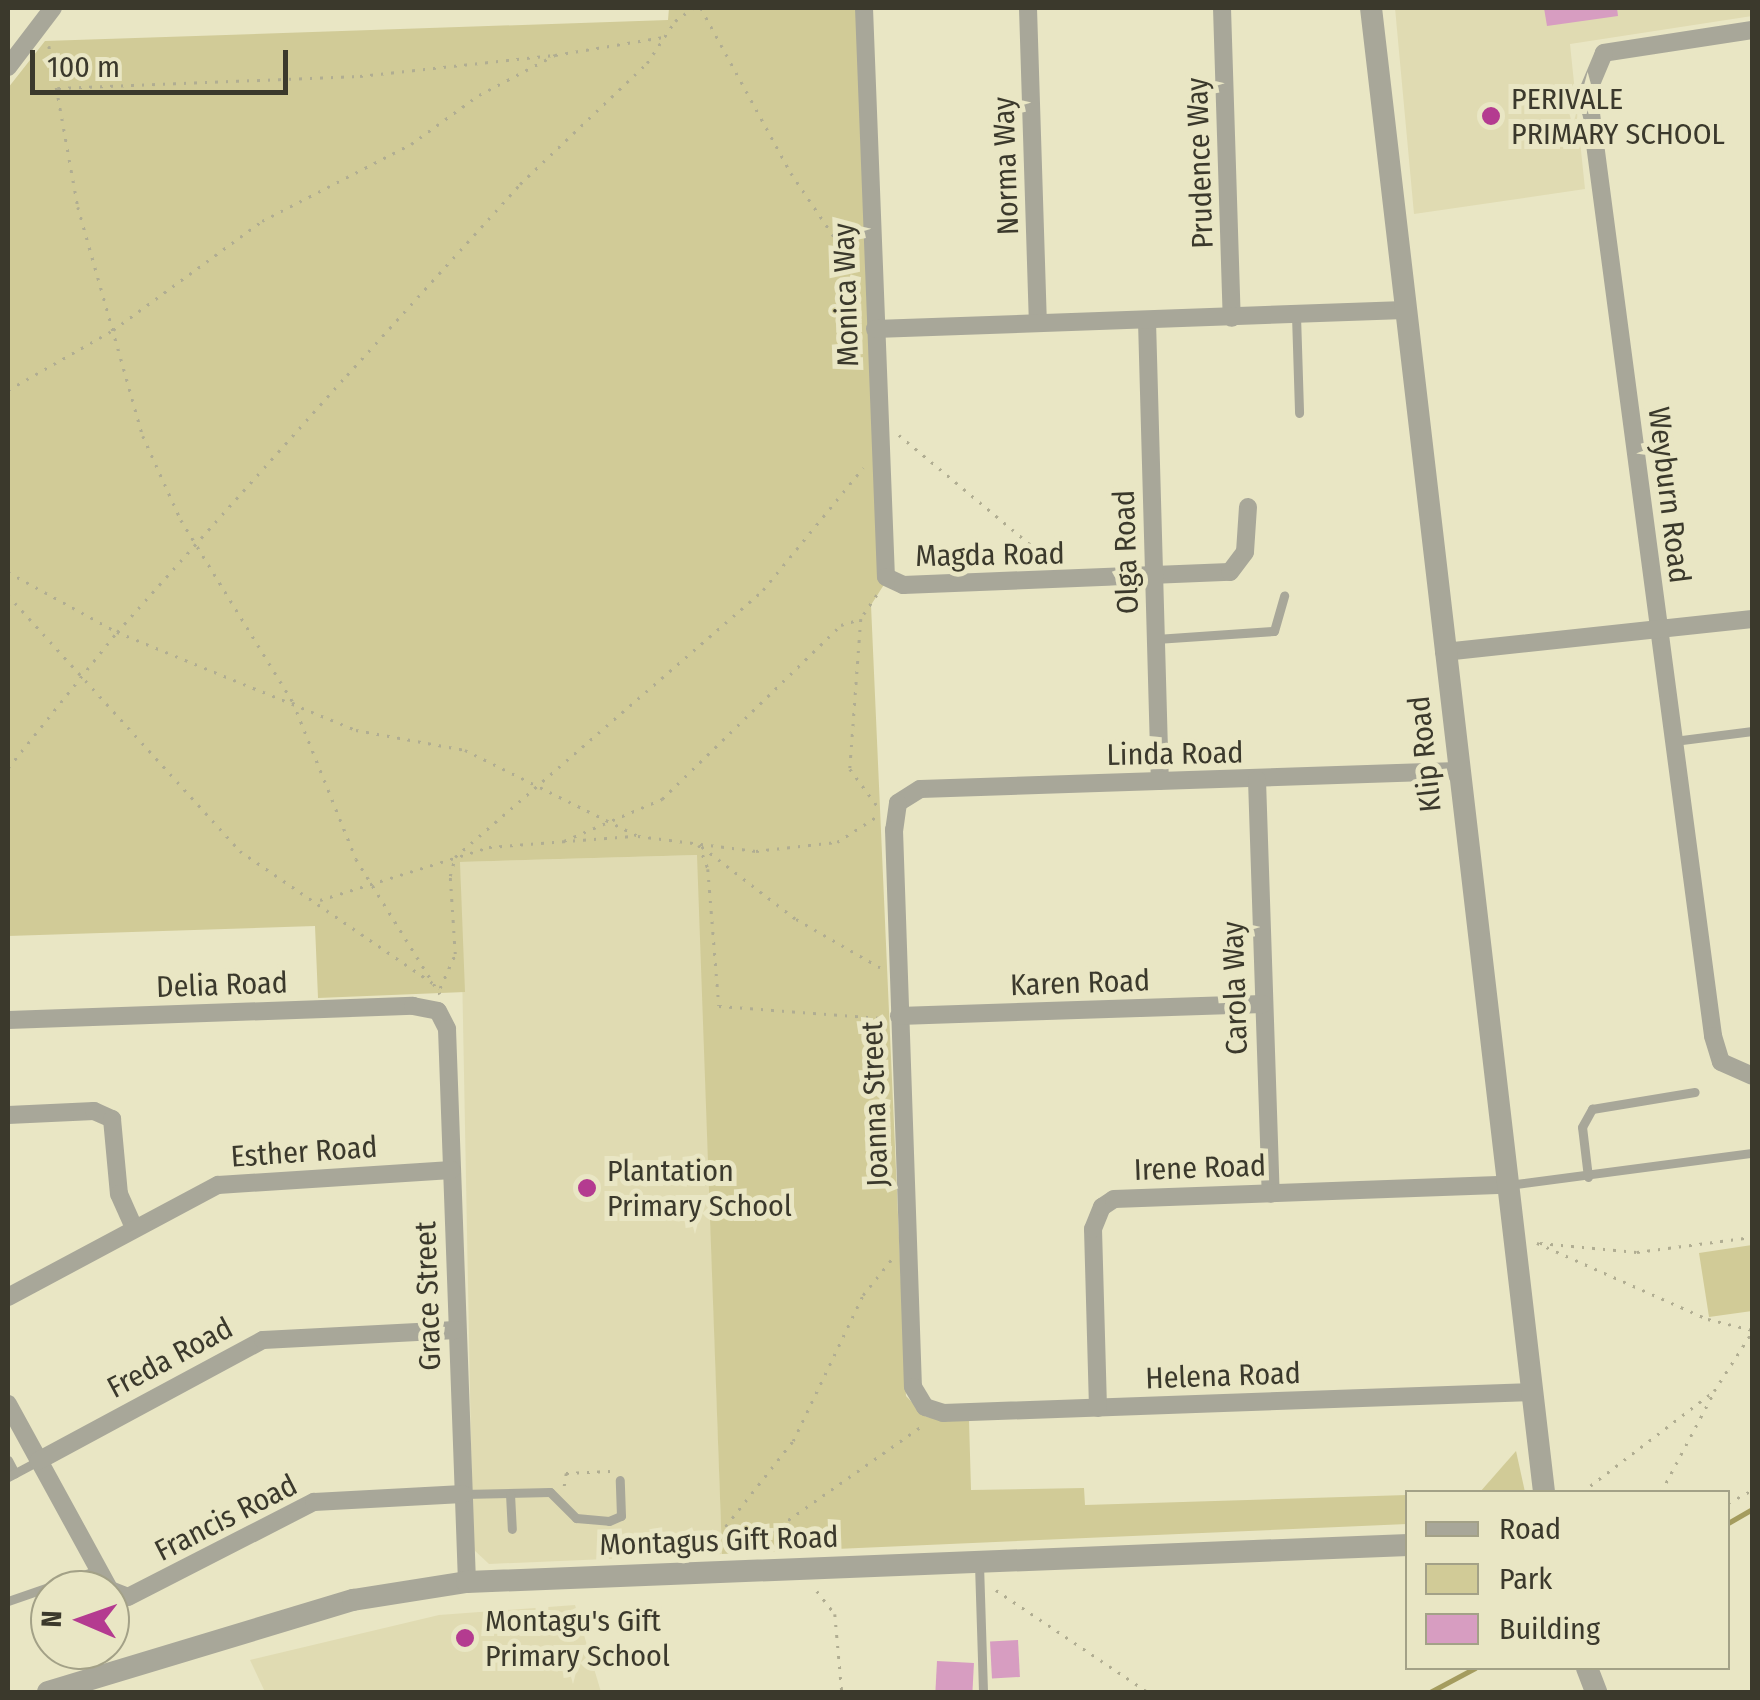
<!DOCTYPE html>
<html>
<head>
<meta charset="utf-8">
<style>
  body { margin:0 }
  #map { position:relative; width:1760px; height:1700px; overflow:hidden; background:#e9e6c4; font-family:"Fira Sans Condensed",sans-serif }
  div>[style] { position:absolute }
  [style*='--x'] { left:calc(var(--x)*1px); top:calc(var(--y)*1px); width:calc(var(--w)*1px); rotate:calc(var(--a)*1deg) }
  .built>* { inset:0; background:#e0dbb2 }
  .green>* { inset:0; background:#d1cb97 }
  .stream>* { height:5px; margin:-2.5px; padding:0 2.5px; transform-origin:2.5px; border-radius:2.5px; background:#a49c5e }
  .building>* { inset:0; background:#d79dc1; transform-origin:0 0 }
  .path>* { height:2.5px; margin-top:-1.25px; transform-origin:0; background:repeating-linear-gradient(90deg,#b0ad92 0 2.5px,transparent 0 10.5px) }
  .service>* { height:9px; margin:-4.5px; padding:0 4.5px; transform-origin:4.5px; border-radius:4.5px; background:#a8a799 }
  .minor>* { height:18px; margin:-9px; padding:0 9px; transform-origin:9px; border-radius:9px; background:#a8a799 }
  .tertiary>* { height:22px; margin:-11px; padding:0 11px; transform-origin:11px; border-radius:11px; background:#a8a799 }
  .dots>* { width:28px; height:28px; translate:-50% -50%; box-sizing:border-box; border:5px solid #e9e6c4; border-radius:50% }
  span { translate:-50% -50%; white-space:nowrap; text-align:center; line-height:1.15; -webkit-text-stroke:10px #e9e6c4; paint-order:stroke }
  .poi-label { font-size:30px; color:#3b392c }
  .left { translate:0 -50%; text-align:left }
  .street-label { font-size:30px; color:#3b392c }
  .frame { position:absolute; inset:0; border:10px solid #3b392c; pointer-events:none }
  .legend { position:absolute; left:1405px; top:1490px; width:325px; height:180px; box-sizing:border-box; background:#e9e6c4; border:2px solid #a3a187; margin:0; padding:12px 18px; list-style:none; font-size:30px; color:#3b392c }
  .legend li { display:flex; align-items:center; gap:20px; height:50px }
  .legend b { width:50px; border:2px solid #a3a187 }
  .north { position:absolute; left:30px; top:1570px; width:100px; height:100px; box-sizing:border-box; background:#e9e6c4; border:2px solid #a3a187; border-radius:50%; rotate:272deg; font-size:28px; font-weight:700; line-height:40px; text-align:center; color:#3b392c }
  .north::after { content:''; display:block; margin:auto; width:35px; height:45px; background:#b43b90; clip-path:polygon(50% 0,100% 100%,50% 72%,0 100%) }
  .scale { position:absolute; left:30px; top:50px; width:258px; height:45px; box-sizing:border-box; border:5px solid #3b392c; border-top:0; padding-left:12px; font-size:30px; line-height:35px; white-space:nowrap; color:#3b392c; -webkit-text-stroke:8px #e9e6c4; paint-order:stroke }
</style>
</head>
<body>
<div id="map">
  <div class="built">
    <div style="clip-path:polygon(1395px 8px,1752px 8px,1752px 16px,1570px 44px,1585px 189px,1414px 214px)"></div>
    <div style="clip-path:polygon(698px 855px,722px 1554px,489px 1564px,473px 1549px,460px 862px)"></div>
    <div style="clip-path:polygon(575px 1605px,601px 1692px,265px 1692px,250px 1660px,439px 1615px)"></div>
  </div>
  <div class="green">
    <div style="clip-path:polygon(669px 8px,858px 8px,885px 583px,871px 605px,906px 1396px,926px 1417px,969px 1420px,971px 1490px,1084px 1488px,1085px 1505px,1407px 1495px,1407px 1524px,722px 1554px,697px 855px,460px 862px,465px 992px,318px 998px,315px 926px,8px 936px,8px 88px,45px 41px,668px 20px)"></div>
    <div style="clip-path:polygon(1752px 1245px,1752px 1311px,1709px 1317px,1699px 1253px)"></div>
    <div style="clip-path:polygon(1516px 1451px,1525px 1492px,1480px 1492px)"></div>
  </div>
  <div class="stream">
    <div style="--x:1728;--y:1523;--w:28;--a:-30"></div>
    <div style="--x:1430;--y:1692;--w:51;--a:-28.1"></div>
  </div>
  <div class="building">
    <div style="clip-path:polygon(1544px 8px,1617px 8px,1618px 16px,1547px 26px)"></div>
    <div style="left:1018px;top:1640px;width:37px;height:28px;rotate:87deg"></div>
    <div style="left:937px;top:1661px;width:37px;height:31px;rotate:3deg"></div>
  </div>
  <div class="path">
    <div style="--x:701;--y:8;--w:188;--a:61.4"></div>
    <div style="--x:791;--y:173;--w:116;--a:55.9"></div>
    <div style="--x:49;--y:46;--w:164;--a:79.8"></div>
    <div style="--x:78;--y:207;--w:238;--a:74.2"></div>
    <div style="--x:143;--y:436;--w:92;--a:65.7"></div>
    <div style="--x:181;--y:520;--w:214;--a:58.4"></div>
    <div style="--x:293;--y:702;--w:169;--a:68.1"></div>
    <div style="--x:356;--y:859;--w:159;--a:58.1"></div>
    <div style="--x:58;--y:88;--w:302;--a:-2.3"></div>
    <div style="--x:360;--y:76;--w:195;--a:-6.2"></div>
    <div style="--x:8;--y:390;--w:121;--a:-29.7"></div>
    <div style="--x:113;--y:330;--w:185;--a:-36.2"></div>
    <div style="--x:262;--y:221;--w:168;--a:-27.3"></div>
    <div style="--x:411;--y:144;--w:84;--a:-35.8"></div>
    <div style="--x:479;--y:95;--w:86;--a:-27.8"></div>
    <div style="--x:555;--y:55;--w:110;--a:-9.4"></div>
    <div style="--x:899;--y:435;--w:197;--a:39.8"></div>
    <div style="--x:8;--y:572;--w:124;--a:28.8"></div>
    <div style="--x:117;--y:632;--w:258;--a:22.3"></div>
    <div style="--x:356;--y:730;--w:111;--a:10.4"></div>
    <div style="--x:465;--y:750;--w:193;--a:26.4"></div>
    <div style="--x:638;--y:836;--w:119;--a:7.2"></div>
    <div style="--x:756;--y:851;--w:81;--a:-6.3"></div>
    <div style="--x:837;--y:842;--w:50;--a:-32.7"></div>
    <div style="--x:8;--y:595;--w:345;--a:47.8"></div>
    <div style="--x:240;--y:851;--w:242;--a:34.4"></div>
    <div style="--x:440;--y:988;--w:37;--a:-66"></div>
    <div style="--x:455;--y:954;--w:78;--a:-93.7"></div>
    <div style="--x:450;--y:876;--w:20;--a:-75"></div>
    <div style="--x:455;--y:857;--w:408;--a:-40.9"></div>
    <div style="--x:763;--y:590;--w:158;--a:-50.7"></div>
    <div style="--x:877;--y:595;--w:29;--a:124"></div>
    <div style="--x:861;--y:619;--w:150;--a:94.2"></div>
    <div style="--x:850;--y:769;--w:47;--a:53.6"></div>
    <div style="--x:8;--y:768;--w:174;--a:-51.3"></div>
    <div style="--x:117;--y:632;--w:345;--a:-48.2"></div>
    <div style="--x:347;--y:375;--w:258;--a:-47.8"></div>
    <div style="--x:520;--y:184;--w:175;--a:-43.6"></div>
    <div style="--x:647;--y:63;--w:50;--a:-56.3"></div>
    <div style="--x:675;--y:21;--w:22;--a:-36"></div>
    <div style="--x:564;--y:841;--w:107;--a:-23.2"></div>
    <div style="--x:662;--y:799;--w:250;--a:-44.2"></div>
    <div style="--x:841;--y:625;--w:21;--a:-17"></div>
    <div style="--x:320;--y:900;--w:177;--a:-17.4"></div>
    <div style="--x:489;--y:847;--w:144;--a:-4.4"></div>
    <div style="--x:880;--y:968;--w:98;--a:-150"></div>
    <div style="--x:795;--y:919;--w:121;--a:-142.4"></div>
    <div style="--x:699;--y:845;--w:26;--a:69"></div>
    <div style="--x:708;--y:869;--w:137;--a:85.4"></div>
    <div style="--x:719;--y:1006;--w:163;--a:4.2"></div>
    <div style="--x:1537;--y:1243;--w:187;--a:24"></div>
    <div style="--x:1708;--y:1319;--w:45;--a:14"></div>
    <div style="--x:1540;--y:1243;--w:97;--a:5.3"></div>
    <div style="--x:1637;--y:1252;--w:116;--a:-7.4"></div>
    <div style="--x:564;--y:1486;--w:13;--a:-81"></div>
    <div style="--x:566;--y:1473;--w:44;--a:-2.6"></div>
    <div style="--x:1582;--y:1492;--w:166;--a:-37.4"></div>
    <div style="--x:1714;--y:1391;--w:70;--a:-57.2"></div>
    <div style="--x:1661;--y:1492;--w:113;--a:-62.1"></div>
    <div style="--x:1728;--y:1503;--w:27;--a:-28"></div>
    <div style="--x:708;--y:1550;--w:66;--a:-15.9"></div>
    <div style="--x:771;--y:1532;--w:186;--a:-35.1"></div>
    <div style="--x:706;--y:1551;--w:140;--a:-51.7"></div>
    <div style="--x:793;--y:1441;--w:162;--a:-64.4"></div>
    <div style="--x:863;--y:1295;--w:45;--a:-51.3"></div>
    <div style="--x:996;--y:1590;--w:183;--a:33.9"></div>
    <div style="--x:817;--y:1591;--w:29;--a:52"></div>
    <div style="--x:835;--y:1614;--w:78;--a:84.9"></div>
  </div>
  <div class="service">
    <div style="--x:1296;--y:315;--w:98;--a:88.2"></div>
    <div style="--x:1156;--y:639;--w:118;--a:-3.9"></div>
    <div style="--x:1274;--y:631;--w:37;--a:-74"></div>
    <div style="--x:1674;--y:741;--w:79;--a:-7.3"></div>
    <div style="--x:1588;--y:1177;--w:50;--a:-96.8"></div>
    <div style="--x:1582;--y:1127;--w:21;--a:-61"></div>
    <div style="--x:1592;--y:1109;--w:104;--a:-9.4"></div>
    <div style="--x:1508;--y:1185;--w:246;--a:-7.5"></div>
    <div style="--x:8;--y:1460;--w:15;--a:62"></div>
    <div style="--x:8;--y:1477;--w:34;--a:-28"></div>
    <div style="--x:463;--y:1494;--w:87;--a:-1.3"></div>
    <div style="--x:550;--y:1492;--w:37;--a:45"></div>
    <div style="--x:576;--y:1518;--w:33;--a:5"></div>
    <div style="--x:609;--y:1521;--w:13;--a:-23"></div>
    <div style="--x:621;--y:1516;--w:36;--a:-92"></div>
    <div style="--x:510;--y:1494;--w:35;--a:87"></div>
    <div style="--x:979;--y:1564;--w:128;--a:88.2"></div>
    <div style="--x:8;--y:1601;--w:95;--a:-19"></div>
  </div>
  <div class="minor">
    <div style="--x:864;--y:8;--w:569;--a:87.79"></div>
    <div style="--x:886;--y:577;--w:19;--a:25"></div>
    <div style="--x:903;--y:585;--w:327;--a:-2.3"></div>
    <div style="--x:1230;--y:572;--w:25;--a:-53"></div>
    <div style="--x:1245;--y:552;--w:45;--a:-86.2"></div>
    <div style="--x:1028;--y:8;--w:315;--a:88.2"></div>
    <div style="--x:1222;--y:8;--w:310;--a:88.2"></div>
    <div style="--x:1752;--y:30;--w:150;--a:171.2"></div>
    <div style="--x:1604;--y:53;--w:41;--a:112.8"></div>
    <div style="--x:1588;--y:91;--w:953;--a:82.46"></div>
    <div style="--x:1713;--y:1036;--w:27;--a:73"></div>
    <div style="--x:1721;--y:1062;--w:34;--a:24"></div>
    <div style="--x:8;--y:67;--w:74;--a:-52.7"></div>
    <div style="--x:1147;--y:321;--w:460;--a:88.4"></div>
    <div style="--x:875;--y:329;--w:530;--a:-2.05"></div>
    <div style="--x:1444;--y:652;--w:310;--a:-6.1"></div>
    <div style="--x:1457;--y:771;--w:537;--a:178.08"></div>
    <div style="--x:920;--y:789;--w:26;--a:148"></div>
    <div style="--x:898;--y:803;--w:27;--a:98"></div>
    <div style="--x:894;--y:830;--w:557;--a:88.05"></div>
    <div style="--x:913;--y:1387;--w:23;--a:59"></div>
    <div style="--x:925;--y:1407;--w:19;--a:18"></div>
    <div style="--x:943;--y:1413;--w:587;--a:-2.05"></div>
    <div style="--x:1257;--y:780;--w:414;--a:88.1"></div>
    <div style="--x:899;--y:1016;--w:364;--a:-1.9"></div>
    <div style="--x:8;--y:1020;--w:405;--a:-2"></div>
    <div style="--x:413;--y:1006;--w:25;--a:11"></div>
    <div style="--x:438;--y:1011;--w:20;--a:63"></div>
    <div style="--x:447;--y:1029;--w:553;--a:87.93"></div>
    <div style="--x:8;--y:1115;--w:86;--a:-2.7"></div>
    <div style="--x:94;--y:1111;--w:20;--a:24"></div>
    <div style="--x:112;--y:1119;--w:75;--a:84.7"></div>
    <div style="--x:119;--y:1194;--w:36;--a:66"></div>
    <div style="--x:8;--y:1297;--w:238;--a:-28.1"></div>
    <div style="--x:218;--y:1185;--w:234;--a:-3.7"></div>
    <div style="--x:8;--y:1404;--w:212;--a:61.3"></div>
    <div style="--x:110;--y:1590;--w:19;--a:21"></div>
    <div style="--x:128;--y:1597;--w:209;--a:-27.1"></div>
    <div style="--x:314;--y:1502;--w:149;--a:-3.1"></div>
    <div style="--x:1098;--y:1408;--w:179;--a:-91.6"></div>
    <div style="--x:1093;--y:1229;--w:24;--a:-68"></div>
    <div style="--x:1102;--y:1207;--w:14;--a:-34"></div>
    <div style="--x:1114;--y:1199;--w:391;--a:-2.1"></div>
    <div style="--x:38;--y:1461;--w:255;--a:-28.3"></div>
    <div style="--x:263;--y:1340;--w:193;--a:-3"></div>
  </div>
  <div class="tertiary">
    <div style="--x:1371;--y:8;--w:1494;--a:83.35"></div>
    <div style="--x:1587;--y:1668;--w:26;--a:69"></div>
    <div style="--x:48;--y:1692;--w:319;--a:-16.8"></div>
    <div style="--x:353;--y:1600;--w:115;--a:-9"></div>
    <div style="--x:467;--y:1582;--w:942;--a:-2.25"></div>
  </div>
  <div class="dots">
    <div style="left:1491px;top:116px;background:#b43b90"></div>
    <div style="left:587px;top:1188px;background:#b43b90"></div>
    <div style="left:465px;top:1638px;background:#b43b90"></div>
  </div>
  <div class="poi-label">
    <span class="left" style="left:1511px;top:116px">PERIVALE<br>PRIMARY SCHOOL</span>
    <span class="left" style="left:607px;top:1188px">Plantation<br>Primary School</span>
    <span class="left" style="left:485px;top:1638px">Montagu's Gift<br>Primary School</span>
  </div>
  <div class="street-label">
    <span style="left:1200px;top:163px;rotate:-92deg">Prudence Way</span>
    <span style="left:1006px;top:166px;rotate:-92deg">Norma Way</span>
    <span style="left:846px;top:295px;rotate:-92deg">Monica Way</span>
    <span style="left:1669px;top:495px;rotate:83deg">Weyburn Road</span>
    <span style="left:1126px;top:552px;rotate:-92deg">Olga Road</span>
    <span style="left:990px;top:555px;rotate:-1deg">Magda Road</span>
    <span style="left:1175px;top:754px;rotate:-1deg">Linda Road</span>
    <span style="left:1425px;top:754px;rotate:-96deg">Klip Road</span>
    <span style="left:1080px;top:983px;rotate:-2deg">Karen Road</span>
    <span style="left:222px;top:985px;rotate:-2deg">Delia Road</span>
    <span style="left:1235px;top:988px;rotate:-92deg">Carola Way</span>
    <span style="left:875px;top:1104px;rotate:-92deg">Joanna Street</span>
    <span style="left:304px;top:1152px;rotate:-4deg">Esther Road</span>
    <span style="left:1200px;top:1168px;rotate:-2deg">Irene Road</span>
    <span style="left:428px;top:1296px;rotate:-92deg">Grace Street</span>
    <span style="left:170px;top:1358px;rotate:-28deg">Freda Road</span>
    <span style="left:1223px;top:1376px;rotate:-2deg">Helena Road</span>
    <span style="left:226px;top:1518px;rotate:-27deg">Francis Road</span>
    <span style="left:719px;top:1541px;rotate:-2deg">Montagus Gift Road</span>
  </div>
  <div class="frame"></div>
  <ul class="legend">
  <li><b style="height:12px;background:#a8a799"></b>Road</li>
  <li><b style="height:28px;background:#d1cb97"></b>Park</li>
  <li><b style="height:28px;background:#d79dc1"></b>Building</li>
  </ul>
  <div class="north">N</div>
  <div class="scale">100 m</div>
</div>
</body>
</html>
